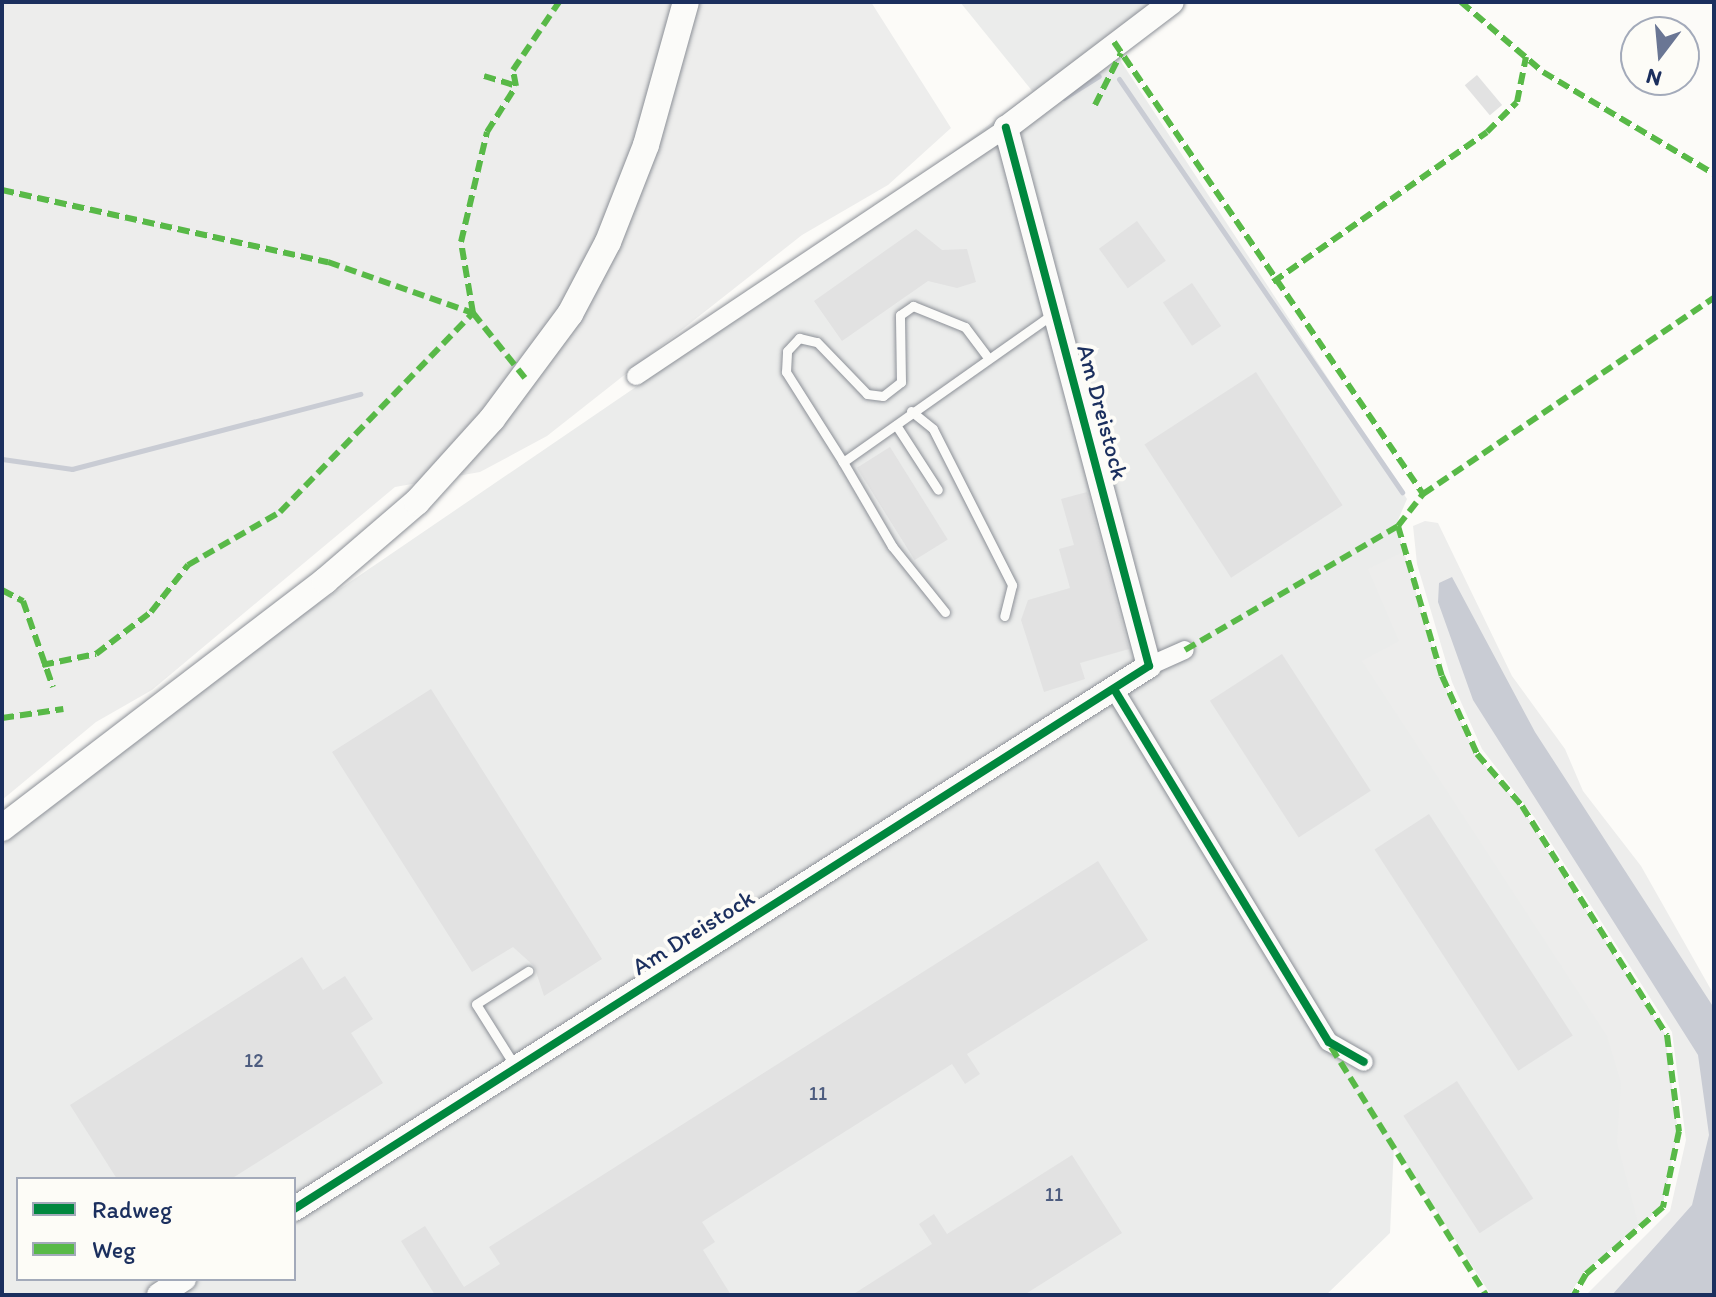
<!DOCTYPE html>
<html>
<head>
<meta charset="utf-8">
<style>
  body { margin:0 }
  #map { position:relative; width:1716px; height:1297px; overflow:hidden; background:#fcfbf8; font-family:Itim,sans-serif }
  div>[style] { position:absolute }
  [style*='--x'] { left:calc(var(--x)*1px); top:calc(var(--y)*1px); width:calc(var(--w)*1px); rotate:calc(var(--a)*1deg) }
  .built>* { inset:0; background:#ebeceb }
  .green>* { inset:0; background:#ededec }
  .water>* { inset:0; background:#c9ccd4 }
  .stream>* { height:5px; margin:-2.5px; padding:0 2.5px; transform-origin:2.5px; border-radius:2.5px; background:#c9ccd4 }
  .building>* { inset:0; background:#e2e2e2; transform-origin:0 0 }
  .roads { filter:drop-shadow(0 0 2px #8c9097) drop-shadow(0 0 2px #8c9097) }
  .service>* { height:9px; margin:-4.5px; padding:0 4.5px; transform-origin:4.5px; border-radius:4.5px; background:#fbfbf9 }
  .minor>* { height:18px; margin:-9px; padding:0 9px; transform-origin:9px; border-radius:9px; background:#fbfbf9 }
  .tertiary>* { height:24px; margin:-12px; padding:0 12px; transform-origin:12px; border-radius:12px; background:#fbfbf9 }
  .secondary>* { height:26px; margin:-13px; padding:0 13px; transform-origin:13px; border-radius:13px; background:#fbfbf9 }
  .quiet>* { height:6px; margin-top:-3px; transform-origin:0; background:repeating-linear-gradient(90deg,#58b947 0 12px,transparent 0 18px) }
  .cycleway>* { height:8px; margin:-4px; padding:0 4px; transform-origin:4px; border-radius:4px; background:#00873e }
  span { translate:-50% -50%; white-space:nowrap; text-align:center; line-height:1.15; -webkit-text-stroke:8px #fdfcf7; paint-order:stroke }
  .number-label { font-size:20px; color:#4d5c7f }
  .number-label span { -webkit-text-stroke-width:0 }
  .street-label { font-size:24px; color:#1b2f5e }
  .frame { position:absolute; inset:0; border:4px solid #1b2f5e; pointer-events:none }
  .legend { position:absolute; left:16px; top:1177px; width:280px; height:104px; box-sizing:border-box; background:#fdfcf7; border:2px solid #a3aaba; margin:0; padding:10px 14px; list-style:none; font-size:24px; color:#1b2f5e }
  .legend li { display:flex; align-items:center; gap:16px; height:40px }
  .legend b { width:40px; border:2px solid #a3aaba }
  .north { position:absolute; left:1620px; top:16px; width:80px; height:80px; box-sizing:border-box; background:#fdfcf7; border:2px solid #a3aaba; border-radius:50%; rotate:196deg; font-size:22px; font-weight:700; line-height:32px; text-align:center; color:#1b2f5e }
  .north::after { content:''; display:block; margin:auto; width:28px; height:36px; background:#6a7694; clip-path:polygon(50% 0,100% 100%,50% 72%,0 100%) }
</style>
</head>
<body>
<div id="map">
  <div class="built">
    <div style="clip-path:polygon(960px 2px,1152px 2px,1033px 92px)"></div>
    <div style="clip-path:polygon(evenodd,1105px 37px,1407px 499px,1396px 525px,1441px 676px,1476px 755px,1521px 807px,1665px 1034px,1678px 1132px,1662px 1207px,1584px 1272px,1569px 1295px,1491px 1295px,1394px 1145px,1390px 1233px,1326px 1295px,2px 1295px,2px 845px,303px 614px,693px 348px,1105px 37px,18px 1179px,294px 1179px,294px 1279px,18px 1279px,18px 1179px)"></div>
  </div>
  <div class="green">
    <div style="clip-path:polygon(2px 2px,871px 2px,951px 128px,888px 185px,802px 235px,547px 436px,480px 472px,395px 487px,152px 690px,96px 722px,2px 800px)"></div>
    <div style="clip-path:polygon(1425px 521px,1438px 523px,1512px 676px,1565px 749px,1583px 791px,1641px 866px,1714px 995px,1714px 1295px,1586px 1295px,1670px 1211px,1686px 1140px,1672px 1032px,1535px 818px,1482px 749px,1452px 682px,1417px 564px,1413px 526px)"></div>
    <div style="clip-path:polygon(1403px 552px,1440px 677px,1475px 755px,1520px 808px,1663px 1035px,1676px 1133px,1660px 1207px,1638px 1223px,1617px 1142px,1621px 1083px,1607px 1036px,1362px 661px,1399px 641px,1368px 569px)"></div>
  </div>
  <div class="water">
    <div style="clip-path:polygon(1452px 577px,1535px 732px,1714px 1008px,1714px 1295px,1612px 1295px,1692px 1205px,1709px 1135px,1698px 1055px,1473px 700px,1438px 602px,1439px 583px)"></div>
  </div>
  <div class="stream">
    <div style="--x:1119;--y:79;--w:501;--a:55.58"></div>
    <div style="--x:1064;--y:98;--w:41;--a:-32.2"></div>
    <div style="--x:2;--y:459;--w:71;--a:8.1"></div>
    <div style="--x:72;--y:469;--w:298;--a:-14.6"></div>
  </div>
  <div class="building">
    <div style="left:1477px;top:75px;width:39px;height:16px;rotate:50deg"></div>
    <div style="left:1137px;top:221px;width:49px;height:47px;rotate:54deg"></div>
    <div style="clip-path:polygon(916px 229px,942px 250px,967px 249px,976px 282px,957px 288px,928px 281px,842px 341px,814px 301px)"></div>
    <div style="left:1192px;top:283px;width:52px;height:35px;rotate:56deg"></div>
    <div style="left:1256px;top:372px;width:159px;height:133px;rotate:57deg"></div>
    <div style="left:890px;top:447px;width:109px;height:39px;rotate:58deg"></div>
    <div style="clip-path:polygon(1087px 492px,1129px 649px,1080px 663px,1085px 679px,1044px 692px,1021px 620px,1028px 600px,1070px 588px,1059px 549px,1074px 545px,1061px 499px)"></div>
    <div style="left:1282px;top:654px;width:163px;height:86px;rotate:57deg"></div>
    <div style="clip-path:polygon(431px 689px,602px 959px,544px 996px,534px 966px,513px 947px,472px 972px,332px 752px)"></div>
    <div style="left:1429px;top:814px;width:264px;height:65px;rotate:57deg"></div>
    <div style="clip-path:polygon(1098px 861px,1148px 940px,967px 1054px,980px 1074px,965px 1084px,952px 1064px,702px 1222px,715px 1242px,703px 1250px,731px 1295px,435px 1295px,401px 1241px,425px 1226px,464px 1287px,500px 1264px,489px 1247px)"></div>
    <div style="clip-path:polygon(302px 957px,323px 990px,345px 976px,373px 1019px,351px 1033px,383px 1083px,231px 1179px,117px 1179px,70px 1105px)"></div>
    <div style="left:1457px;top:1081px;width:140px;height:64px;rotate:57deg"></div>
    <div style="clip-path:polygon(1072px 1155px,1122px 1233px,1024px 1295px,852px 1295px,932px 1244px,919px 1224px,934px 1214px,947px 1234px)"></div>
  </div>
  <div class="roads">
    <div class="service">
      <div style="--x:911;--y:411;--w:28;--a:39"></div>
      <div style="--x:933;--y:429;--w:175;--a:63.1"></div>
      <div style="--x:1012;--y:585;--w:32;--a:104"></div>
      <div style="--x:896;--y:425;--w:77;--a:57.1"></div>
      <div style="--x:843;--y:462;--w:107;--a:-122.3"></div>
      <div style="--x:786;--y:372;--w:21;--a:-87"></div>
      <div style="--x:787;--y:351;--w:18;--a:-47"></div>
      <div style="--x:799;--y:338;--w:18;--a:13"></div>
      <div style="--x:817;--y:342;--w:72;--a:46.1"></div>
      <div style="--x:867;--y:394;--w:16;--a:7"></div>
      <div style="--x:883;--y:396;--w:23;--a:-38"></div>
      <div style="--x:901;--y:382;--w:67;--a:-90.9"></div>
      <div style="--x:900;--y:315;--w:16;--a:-35"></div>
      <div style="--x:913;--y:306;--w:56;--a:22"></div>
      <div style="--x:965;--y:327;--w:35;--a:53"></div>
      <div style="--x:945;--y:612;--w:85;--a:-128.8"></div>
      <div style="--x:892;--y:546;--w:97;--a:-120.3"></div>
      <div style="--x:843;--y:462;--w:257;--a:-35.2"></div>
      <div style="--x:515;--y:1066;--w:73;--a:-122.2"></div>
      <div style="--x:476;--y:1004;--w:62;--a:-32.4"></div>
    </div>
    <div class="minor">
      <div style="--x:636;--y:376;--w:445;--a:-33.8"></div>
      <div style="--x:1149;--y:666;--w:39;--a:-24"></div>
      <div style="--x:1114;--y:689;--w:413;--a:58.7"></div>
      <div style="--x:1329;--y:1042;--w:40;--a:29.7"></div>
    </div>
    <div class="tertiary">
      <div style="--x:294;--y:1209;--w:1013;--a:-32.42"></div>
      <div style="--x:1149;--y:666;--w:557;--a:-104.89"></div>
      <div style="--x:1006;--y:128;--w:208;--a:-37.2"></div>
      <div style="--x:159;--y:1295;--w:30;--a:-33"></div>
    </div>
    <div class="secondary">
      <div style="--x:2;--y:828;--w:407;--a:-37.4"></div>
      <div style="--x:325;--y:581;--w:121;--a:-40.7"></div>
      <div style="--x:417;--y:502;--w:112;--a:-47.9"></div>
      <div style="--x:492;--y:419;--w:131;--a:-53.4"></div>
      <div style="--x:570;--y:314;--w:81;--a:-62.2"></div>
      <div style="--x:608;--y:242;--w:104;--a:-68.6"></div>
      <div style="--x:646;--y:145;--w:148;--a:-74.4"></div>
    </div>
  </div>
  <div class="quiet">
    <div style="--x:1461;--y:2;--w:108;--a:40.5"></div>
    <div style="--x:1543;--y:72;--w:199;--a:30.8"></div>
    <div style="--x:1114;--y:42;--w:548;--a:55.64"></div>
    <div style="--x:484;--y:76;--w:34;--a:17"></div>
    <div style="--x:1095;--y:105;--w:58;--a:-63.4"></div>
    <div style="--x:2;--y:190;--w:334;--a:12.5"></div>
    <div style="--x:328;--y:262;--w:154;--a:19.4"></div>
    <div style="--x:473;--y:313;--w:83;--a:51.3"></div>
    <div style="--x:1273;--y:282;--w:261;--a:-35"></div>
    <div style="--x:1487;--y:132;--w:42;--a:-45"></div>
    <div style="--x:1517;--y:102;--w:46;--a:-78.7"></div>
    <div style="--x:1398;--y:526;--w:156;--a:73.7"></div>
    <div style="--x:1442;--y:676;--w:85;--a:65.8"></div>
    <div style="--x:1477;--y:754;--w:69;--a:49.1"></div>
    <div style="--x:1522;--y:806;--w:271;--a:57.7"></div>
    <div style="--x:1667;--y:1035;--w:97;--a:82.9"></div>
    <div style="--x:1679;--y:1131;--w:78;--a:101.9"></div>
    <div style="--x:1663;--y:1207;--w:102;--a:139"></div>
    <div style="--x:1586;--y:1274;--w:24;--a:120"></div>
    <div style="--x:2;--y:590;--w:24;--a:28"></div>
    <div style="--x:23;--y:601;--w:91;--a:70.8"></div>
    <div style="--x:1185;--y:650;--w:246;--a:-30.2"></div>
    <div style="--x:1398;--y:526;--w:41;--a:-52"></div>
    <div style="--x:1423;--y:494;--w:351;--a:-34"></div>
    <div style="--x:42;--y:665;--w:55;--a:-11.5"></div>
    <div style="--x:96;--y:654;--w:69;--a:-37.4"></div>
    <div style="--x:151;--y:612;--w:60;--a:-51.8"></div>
    <div style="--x:188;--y:565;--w:106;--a:-29.9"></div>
    <div style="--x:280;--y:512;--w:277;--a:-45.9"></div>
    <div style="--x:473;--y:313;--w:72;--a:-99.6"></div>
    <div style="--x:461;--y:242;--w:113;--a:-76.7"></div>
    <div style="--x:487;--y:132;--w:54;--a:-57.8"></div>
    <div style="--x:516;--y:86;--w:16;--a:-101"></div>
    <div style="--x:513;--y:70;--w:82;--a:-55.9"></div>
    <div style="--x:2;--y:718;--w:62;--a:-8.4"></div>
    <div style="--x:1331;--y:1047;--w:292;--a:58"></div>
  </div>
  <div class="cycleway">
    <div style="--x:1114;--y:689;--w:413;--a:58.7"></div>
    <div style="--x:1329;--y:1042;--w:40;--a:29.7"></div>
    <div style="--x:294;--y:1209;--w:1013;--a:-32.42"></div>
    <div style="--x:1149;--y:666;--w:557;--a:-104.89"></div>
  </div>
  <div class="number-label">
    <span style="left:254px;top:1060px">12</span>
    <span style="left:818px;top:1093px">11</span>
    <span style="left:1054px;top:1194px">11</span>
  </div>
  <div class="street-label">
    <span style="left:1103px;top:412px;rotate:75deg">Am Dreistock</span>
    <span style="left:693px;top:932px;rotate:-32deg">Am Dreistock</span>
  </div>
  <div class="frame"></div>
  <ul class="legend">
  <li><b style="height:10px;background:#00873e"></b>Radweg</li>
  <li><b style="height:10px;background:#58b947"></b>Weg</li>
  </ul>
  <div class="north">N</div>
</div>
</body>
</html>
